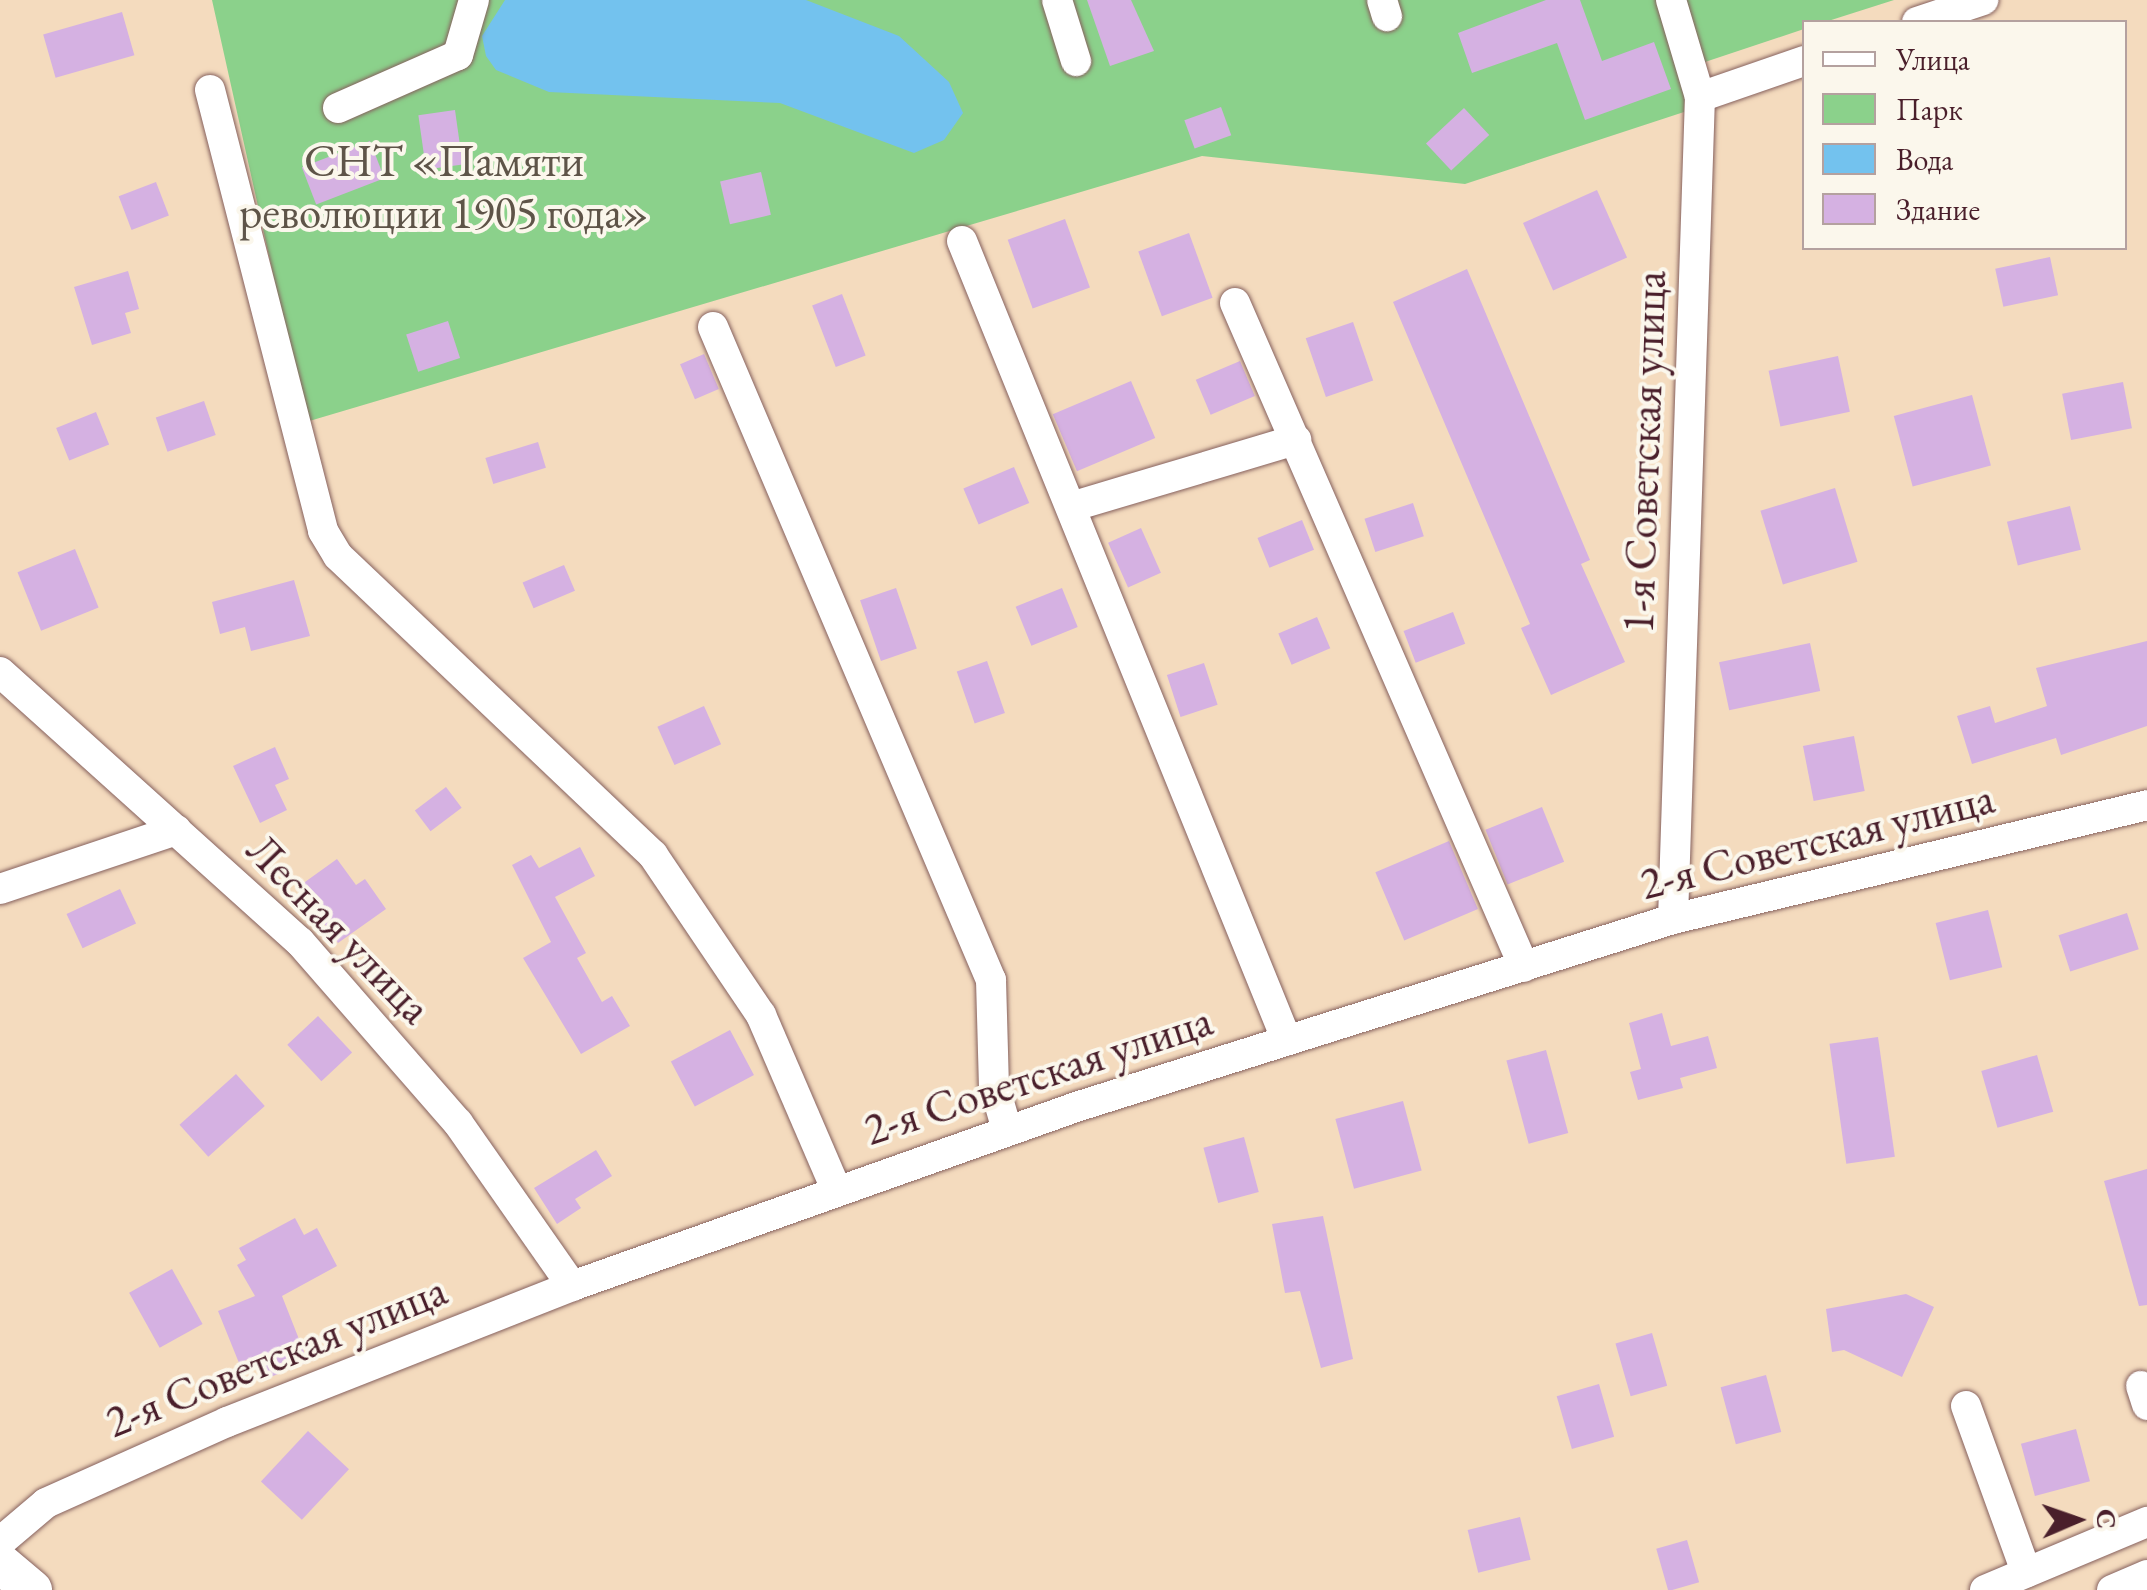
<!DOCTYPE html>
<html>
<head>
<meta charset="utf-8">
<style>
  body { margin:0 }
  #map { position:relative; width:2147px; height:1590px; overflow:hidden; background:#f4dbbe; font-family:"EB Garamond",serif }
  div>[style] { position:absolute }
  [style*='--x'] { left:calc(var(--x)*1px); top:calc(var(--y)*1px); width:calc(var(--w)*1px); rotate:calc(var(--a)*1deg) }
  .green>* { inset:0; background:#8bd18b }
  .water>* { inset:0; background:#73c2ee }
  .building>* { inset:0; background:#d5b1e2; transform-origin:0 0 }
  .roads { filter:drop-shadow(0 0 2px #86615e) drop-shadow(0 0 2px #86615e) }
  .minor>* { height:30px; margin:-15px; padding:0 15px; transform-origin:15px; border-radius:15px; background:#fff }
  .major>* { height:40px; margin:-20px; padding:0 20px; transform-origin:20px; border-radius:20px; background:#fff }
  span { translate:-50% -50%; white-space:nowrap; text-align:center; line-height:1.15; -webkit-text-stroke:8px #fbf7ec; paint-order:stroke }
  .park-label { font-size:45px; color:#5e5448 }
  .street-label { font-size:45px; color:#4a1f2b }
  .legend { position:absolute; left:1802px; top:20px; width:325px; height:230px; box-sizing:border-box; background:#fbf7ec; border:2px solid #b4a19f; margin:0; padding:12px 18px; list-style:none; font-size:30px; color:#4a1f2b }
  .legend li { display:flex; align-items:center; gap:20px; height:50px }
  .legend b { width:50px; border:2px solid #b4a19f }
  .north { position:absolute; left:2027px; top:1470px; width:100px; height:100px; -webkit-text-stroke:8px #fbf7ec; paint-order:stroke; rotate:88deg; font-size:28px; font-weight:700; line-height:40px; text-align:center; color:#4a1f2b }
  .north::after { content:''; display:block; margin:auto; width:35px; height:45px; background:#4a1f2b; clip-path:polygon(50% 0,100% 100%,50% 72%,0 100%) }
</style>
</head>
<body>
<div id="map">
  <div class="green">
    <div style="clip-path:polygon(212px 0,1894px 0,1825px 22px,1804px 22px,1804px 29px,1687px 68px,1684px 112px,1465px 184px,1202px 156px,306px 422px)"></div>
  </div>
  <div class="water">
    <div style="clip-path:polygon(505px 0,806px 0,899px 36px,949px 82px,963px 113px,944px 140px,914px 153px,780px 103px,549px 92px,496px 70px,486px 56px,482px 36px)"></div>
  </div>
  <div class="building">
    <div style="clip-path:polygon(1087px 0,1131px 0,1154px 51px,1110px 66px)"></div>
    <div style="clip-path:polygon(1546px 0,1580px 0,1602px 61px,1654px 42px,1671px 89px,1585px 120px,1557px 43px,1472px 73px,1458px 33px)"></div>
    <div style="left:122px;top:12px;width:45px;height:82px;rotate:74deg"></div>
    <div style="left:1221px;top:107px;width:30px;height:39px;rotate:70deg"></div>
    <div style="left:1464px;top:108px;width:37px;height:52px;rotate:47deg"></div>
    <div style="left:455px;top:110px;width:55px;height:37px;rotate:82deg"></div>
    <div style="left:370px;top:141px;width:40px;height:73px;rotate:69deg"></div>
    <div style="left:761px;top:172px;width:44px;height:42px;rotate:77deg"></div>
    <div style="left:156px;top:182px;width:36px;height:40px;rotate:69deg"></div>
    <div style="left:1597px;top:190px;width:74px;height:81px;rotate:66deg"></div>
    <div style="left:1065px;top:219px;width:73px;height:61px;rotate:70deg"></div>
    <div style="left:1189px;top:233px;width:69px;height:54px;rotate:70deg"></div>
    <div style="left:2050px;top:257px;width:39px;height:56px;rotate:78deg"></div>
    <div style="clip-path:polygon(1467px 269px,1590px 560px,1581px 564px,1625px 662px,1551px 695px,1521px 628px,1530px 624px,1393px 302px)"></div>
    <div style="clip-path:polygon(128px 271px,139px 309px,125px 313px,131px 333px,92px 345px,74px 287px)"></div>
    <div style="left:842px;top:294px;width:66px;height:32px;rotate:69deg"></div>
    <div style="left:448px;top:321px;width:39px;height:44px;rotate:72deg"></div>
    <div style="left:1353px;top:322px;width:62px;height:50px;rotate:71deg"></div>
    <div style="left:704px;top:354px;width:38px;height:26px;rotate:67deg"></div>
    <div style="left:1838px;top:356px;width:57px;height:71px;rotate:78deg"></div>
    <div style="left:1240px;top:361px;width:38px;height:48px;rotate:67deg"></div>
    <div style="left:1131px;top:381px;width:62px;height:85px;rotate:67deg"></div>
    <div style="left:2123px;top:382px;width:47px;height:62px;rotate:79deg"></div>
    <div style="left:1972px;top:395px;width:73px;height:81px;rotate:75deg"></div>
    <div style="left:204px;top:401px;width:36px;height:51px;rotate:71deg"></div>
    <div style="left:96px;top:412px;width:35px;height:43px;rotate:68deg"></div>
    <div style="left:538px;top:442px;width:27px;height:55px;rotate:73deg"></div>
    <div style="left:1014px;top:467px;width:39px;height:55px;rotate:67deg"></div>
    <div style="left:1835px;top:488px;width:77px;height:78px;rotate:73deg"></div>
    <div style="left:1413px;top:503px;width:35px;height:51px;rotate:72deg"></div>
    <div style="left:2070px;top:506px;width:45px;height:65px;rotate:76deg"></div>
    <div style="left:1302px;top:520px;width:32px;height:48px;rotate:68deg"></div>
    <div style="left:1141px;top:528px;width:49px;height:36px;rotate:66deg"></div>
    <div style="left:75px;top:549px;width:63px;height:62px;rotate:68deg"></div>
    <div style="left:564px;top:565px;width:28px;height:45px;rotate:67deg"></div>
    <div style="clip-path:polygon(294px 580px,310px 636px,251px 651px,245px 627px,220px 634px,212px 602px)"></div>
    <div style="left:896px;top:588px;width:64px;height:38px;rotate:71deg"></div>
    <div style="left:1062px;top:588px;width:42px;height:50px;rotate:68deg"></div>
    <div style="left:1453px;top:612px;width:34px;height:53px;rotate:69deg"></div>
    <div style="left:1317px;top:617px;width:34px;height:42px;rotate:67deg"></div>
    <div style="clip-path:polygon(2147px 641px,2147px 726px,2061px 755px,2056px 738px,1972px 764px,1957px 716px,1990px 706px,1995px 723px,2047px 706px,2036px 668px)"></div>
    <div style="left:1810px;top:643px;width:49px;height:93px;rotate:78deg"></div>
    <div style="left:987px;top:661px;width:55px;height:32px;rotate:71deg"></div>
    <div style="left:1204px;top:663px;width:44px;height:39px;rotate:72deg"></div>
    <div style="left:704px;top:706px;width:42px;height:51px;rotate:66deg"></div>
    <div style="left:1854px;top:736px;width:56px;height:52px;rotate:79deg"></div>
    <div style="clip-path:polygon(275px 747px,289px 779px,275px 785px,287px 810px,260px 823px,233px 766px)"></div>
    <div style="left:446px;top:787px;width:26px;height:39px;rotate:53deg"></div>
    <div style="left:1542px;top:807px;width:59px;height:61px;rotate:68deg"></div>
    <div style="left:1449px;top:841px;width:74px;height:80px;rotate:67deg"></div>
    <div style="clip-path:polygon(580px 847px,595px 876px,555px 897px,586px 953px,577px 958px,602px 1002px,612px 996px,630px 1026px,581px 1054px,523px 958px,551px 942px,512px 865px,531px 855px,539px 868px)"></div>
    <div style="clip-path:polygon(337px 859px,356px 885px,365px 879px,386px 909px,338px 943px,298px 887px)"></div>
    <div style="left:120px;top:889px;width:38px;height:59px;rotate:65deg"></div>
    <div style="left:1988px;top:910px;width:59px;height:54px;rotate:76deg"></div>
    <div style="left:2127px;top:913px;width:38px;height:72px;rotate:72deg"></div>
    <div style="clip-path:polygon(1662px 1013px,1671px 1046px,1708px 1036px,1717px 1068px,1680px 1078px,1683px 1088px,1638px 1100px,1630px 1072px,1641px 1069px,1629px 1023px)"></div>
    <div style="left:318px;top:1016px;width:50px;height:42px;rotate:47deg"></div>
    <div style="left:730px;top:1030px;width:51px;height:67px;rotate:62deg"></div>
    <div style="left:1878px;top:1037px;width:121px;height:49px;rotate:82deg"></div>
    <div style="left:1546px;top:1050px;width:86px;height:41px;rotate:75deg"></div>
    <div style="left:2037px;top:1055px;width:59px;height:58px;rotate:74deg"></div>
    <div style="left:236px;top:1074px;width:43px;height:76px;rotate:48deg"></div>
    <div style="left:1403px;top:1101px;width:72px;height:70px;rotate:75deg"></div>
    <div style="left:1244px;top:1137px;width:57px;height:42px;rotate:75deg"></div>
    <div style="clip-path:polygon(596px 1150px,612px 1176px,575px 1199px,581px 1208px,557px 1224px,534px 1188px)"></div>
    <div style="clip-path:polygon(2147px 1169px,2147px 1305px,2139px 1306px,2104px 1181px)"></div>
    <div style="clip-path:polygon(1323px 1216px,1353px 1359px,1321px 1368px,1300px 1291px,1285px 1293px,1272px 1224px)"></div>
    <div style="clip-path:polygon(295px 1218px,304px 1235px,317px 1228px,337px 1266px,282px 1296px,308px 1362px,268px 1378px,259px 1355px,239px 1363px,218px 1311px,255px 1296px,237px 1265px,246px 1260px,239px 1248px)"></div>
    <div style="left:172px;top:1269px;width:63px;height:49px;rotate:61deg"></div>
    <div style="clip-path:polygon(1906px 1294px,1934px 1307px,1902px 1377px,1844px 1350px,1832px 1352px,1826px 1309px)"></div>
    <div style="left:1652px;top:1333px;width:55px;height:38px;rotate:74deg"></div>
    <div style="left:1766px;top:1375px;width:59px;height:47px;rotate:75deg"></div>
    <div style="left:1599px;top:1384px;width:55px;height:44px;rotate:74deg"></div>
    <div style="left:2076px;top:1429px;width:54px;height:57px;rotate:75deg"></div>
    <div style="left:308px;top:1431px;width:56px;height:69px;rotate:43deg"></div>
    <div style="left:1520px;top:1517px;width:44px;height:54px;rotate:76deg"></div>
    <div style="left:1687px;top:1540px;width:44px;height:32px;rotate:74deg"></div>
  </div>
  <div class="roads">
    <div class="minor">
      <div style="--x:1057;--y:0;--w:64;--a:72.7"></div>
      <div style="--x:1382;--y:0;--w:17;--a:73"></div>
      <div style="--x:1671;--y:0;--w:101;--a:73.4"></div>
      <div style="--x:1917;--y:22;--w:70;--a:-18.4"></div>
      <div style="--x:210;--y:90;--w:455;--a:75.6"></div>
      <div style="--x:323;--y:531;--w:29;--a:59"></div>
      <div style="--x:338;--y:556;--w:434;--a:43.5"></div>
      <div style="--x:653;--y:855;--w:193;--a:56"></div>
      <div style="--x:761;--y:1015;--w:189;--a:66.7"></div>
      <div style="--x:338;--y:108;--w:131;--a:-23.8"></div>
      <div style="--x:458;--y:55;--w:57;--a:-73.8"></div>
      <div style="--x:962;--y:241;--w:863;--a:67.89"></div>
      <div style="--x:1235;--y:303;--w:724;--a:66.48"></div>
      <div style="--x:713;--y:327;--w:710;--a:66.94"></div>
      <div style="--x:991;--y:980;--w:105;--a:88.4"></div>
      <div style="--x:994;--y:1085;--w:47;--a:73.9"></div>
      <div style="--x:1074;--y:506;--w:232;--a:-16.6"></div>
      <div style="--x:0;--y:672;--w:404;--a:42"></div>
      <div style="--x:300;--y:942;--w:240;--a:48.9"></div>
      <div style="--x:458;--y:1123;--w:199;--a:55"></div>
      <div style="--x:0;--y:889;--w:186;--a:-18.5"></div>
      <div style="--x:1673;--y:919;--w:822;--a:-88.12"></div>
      <div style="--x:1700;--y:97;--w:110;--a:-19.1"></div>
      <div style="--x:2141;--y:1386;--w:20;--a:72"></div>
      <div style="--x:1966;--y:1406;--w:177;--a:70.1"></div>
      <div style="--x:0;--y:1542;--w:60;--a:-40.3"></div>
      <div style="--x:46;--y:1503;--w:198;--a:-24.1"></div>
      <div style="--x:227;--y:1422;--w:371;--a:-21.5"></div>
      <div style="--x:572;--y:1286;--w:535;--a:-19.55"></div>
      <div style="--x:1076;--y:1107;--w:626;--a:-17.48"></div>
      <div style="--x:1673;--y:919;--w:488;--a:-13.5"></div>
      <div style="--x:1985;--y:1590;--w:176;--a:-22.8"></div>
      <div style="--x:2112;--y:1590;--w:38;--a:-23"></div>
    </div>
    <div class="major">
      <div style="--x:0;--y:1563;--w:42;--a:40.2"></div>
    </div>
  </div>
  <div class="park-label">
    <span style="left:444px;top:187px">СНТ «Памяти<br>революции 1905 года»</span>
  </div>
  <div class="street-label">
    <span style="left:1644px;top:452px;rotate:-88deg">1-я Советская улица</span>
    <span style="left:1817px;top:841px;rotate:-14deg">2-я Советская улица</span>
    <span style="left:339px;top:929px;rotate:46deg">Лесная улица</span>
    <span style="left:1038px;top:1075px;rotate:-18deg">2-я Советская улица</span>
    <span style="left:276px;top:1356px;rotate:-22deg">2-я Советская улица</span>
  </div>
  <ul class="legend">
  <li><b style="height:12px;background:#fff"></b>Улица</li>
  <li><b style="height:28px;background:#8bd18b"></b>Парк</li>
  <li><b style="height:28px;background:#73c2ee"></b>Вода</li>
  <li><b style="height:28px;background:#d5b1e2"></b>Здание</li>
  </ul>
  <div class="north">С</div>
</div>
</body>
</html>
